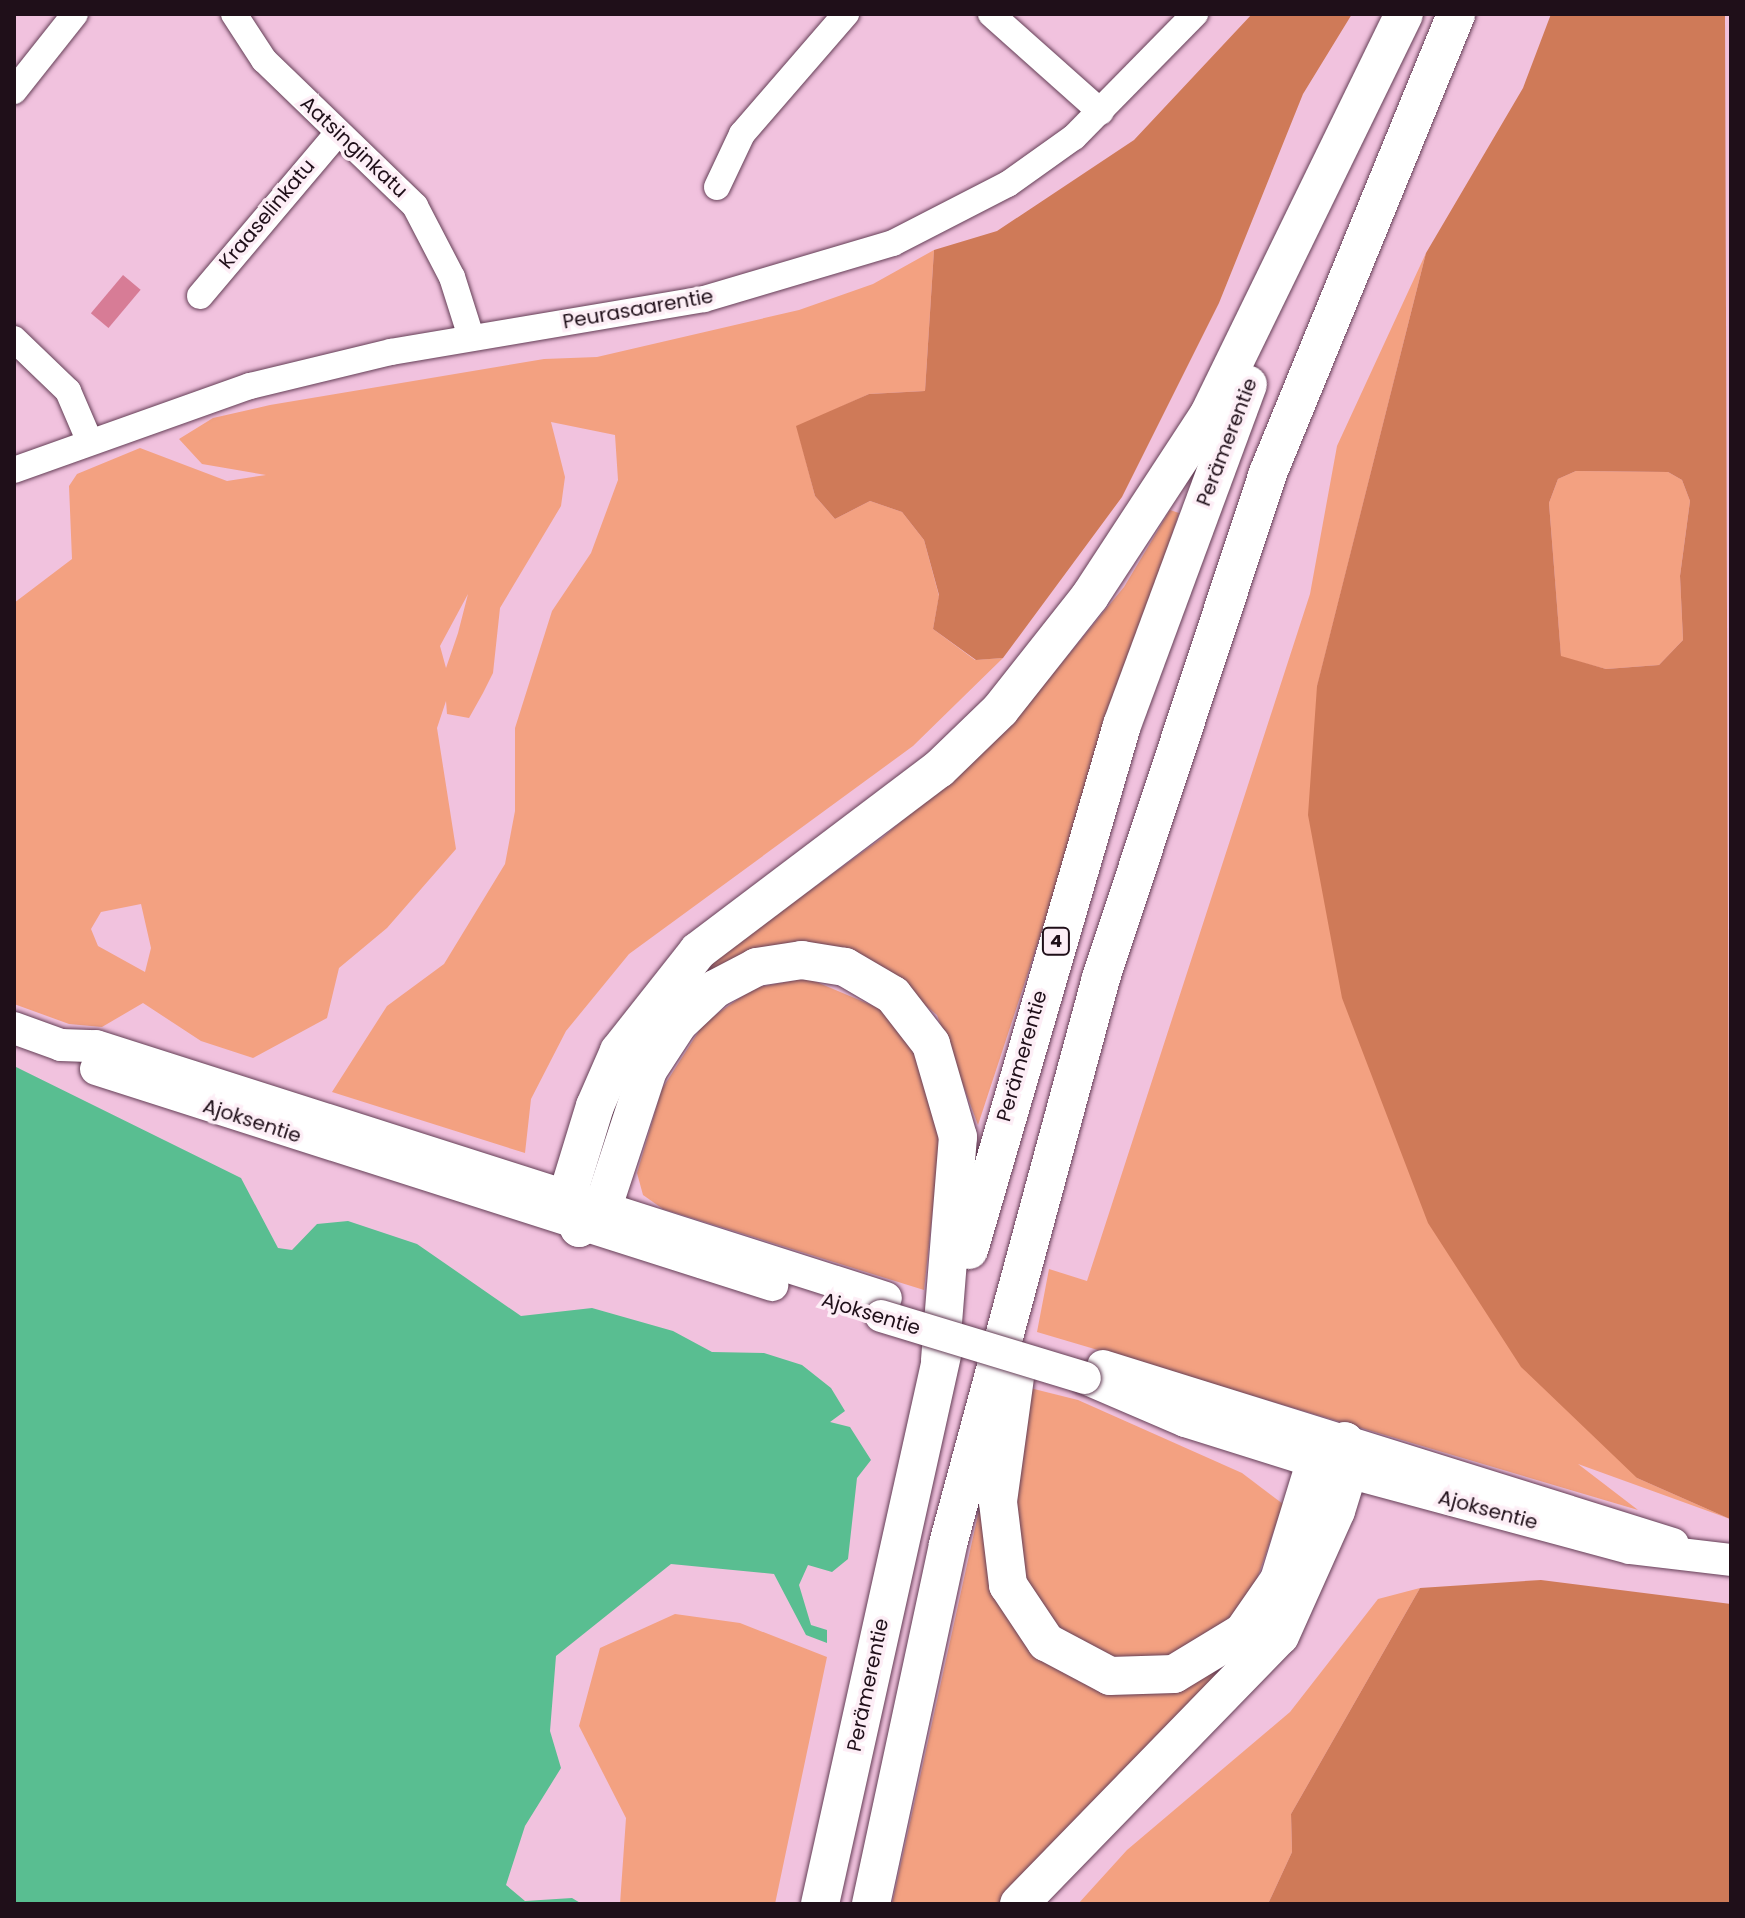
<!DOCTYPE html>
<html>
<head>
<meta charset="utf-8">
<style>
  body { margin:0 }
  #map { position:relative; width:1745px; height:1918px; overflow:hidden; background:#f1c2de; font-family:Poppins,sans-serif }
  div>[style] { position:absolute }
  [style*='--x'] { left:calc(var(--x)*1px); top:calc(var(--y)*1px); width:calc(var(--w)*1px); rotate:calc(var(--a)*1deg) }
  .green>* { inset:0; background:#f3a181 }
  .forest>* { inset:0; background:#cf7a58 }
  .water>* { inset:0; background:#59be91 }
  .building>* { inset:0; background:#d77c96; transform-origin:0 0 }
  .roads { filter:drop-shadow(0 0 2px #643e56) drop-shadow(0 0 2px #643e56) }
  .minor>* { height:26px; margin:-13px; padding:0 13px; transform-origin:13px; border-radius:13px; background:#fff }
  .major>* { height:32px; margin:-16px; padding:0 16px; transform-origin:16px; border-radius:16px; background:#fff }
  .highway>* { height:38px; margin:-19px; padding:0 19px; transform-origin:19px; border-radius:19px; background:#fff }
  .bridges { filter:drop-shadow(0 0 2px #643e56) drop-shadow(0 0 2px #643e56) }
  .major-bridge>* { height:32px; margin:-16px; padding:0 16px; transform-origin:16px; border-radius:16px; background:#fff }
  span { translate:-50% -50%; white-space:nowrap; text-align:center; line-height:1.15; -webkit-text-stroke:7px #fdeef6; paint-order:stroke }
  .shield-label span { padding:2px 6px; background:#fdeef6; border:2px solid; border-radius:6px; -webkit-text-stroke-width:0 }
  .shield-label { font-size:18px; color:#1f0f19; font-weight:700 }
  .street-label { font-size:20px; color:#1f0f19 }
  .frame { position:absolute; inset:0; border:16px solid #1f0f19; pointer-events:none }
</style>
</head>
<body>
<div id="map">
  <div class="green">
    <div style="clip-path:polygon(evenodd,934px 250px,925px 391px,869px 394px,797px 427px,815px 496px,835px 519px,870px 501px,902px 512px,924px 540px,939px 596px,933px 629px,975px 660px,1003px 658px,913px 746px,629px 954px,566px 1031px,531px 1099px,525px 1153px,332px 1092px,387px 1006px,444px 964px,505px 864px,515px 811px,515px 728px,552px 611px,591px 553px,618px 480px,615px 435px,551px 422px,565px 477px,561px 506px,500px 608px,493px 673px,483px 693px,469px 718px,447px 714px,446px 701px,437px 728px,456px 849px,387px 928px,339px 968px,327px 1018px,253px 1058px,201px 1041px,143px 1003px,102px 1027px,69px 1024px,14px 1004px,14px 603px,72px 559px,69px 486px,77px 474px,140px 448px,227px 481px,266px 475px,202px 464px,179px 439px,213px 418px,270px 405px,544px 359px,597px 357px,799px 310px,873px 284px,934px 250px,468px 594px,458px 633px,446px 668px,440px 646px,468px 594px,934px 250px,141px 904px,151px 948px,145px 972px,98px 946px,91px 929px,101px 912px,141px 904px)"></div>
    <div style="clip-path:polygon(1426px 253px,1317px 687px,1637px 1478px,1730px 1519px,1578px 1464px,1638px 1510px,1037px 1332px,1049px 1269px,1087px 1281px,1310px 594px,1337px 446px)"></div>
    <div style="clip-path:polygon(1576px 471px,1668px 472px,1682px 480px,1690px 501px,1680px 576px,1683px 640px,1659px 665px,1606px 669px,1561px 657px,1549px 503px,1558px 479px)"></div>
    <div style="clip-path:polygon(1170px 510px,1179px 513px,978px 1125px,937px 1015px,873px 962px,678px 997px,710px 963px,882px 838px,1007px 730px,1124px 587px)"></div>
    <div style="clip-path:polygon(807px 978px,883px 1010px,908px 1036px,929px 1077px,941px 1132px,924px 1290px,663px 1209px,643px 1195px,637px 1173px,662px 1089px,704px 1023px,754px 988px)"></div>
    <div style="clip-path:polygon(1026px 1387px,1078px 1400px,1242px 1473px,1283px 1504px,1256px 1582px,1219px 1633px,1154px 1662px,1095px 1654px,1044px 1618px,1027px 1592px,1011px 1534px)"></div>
    <div style="clip-path:polygon(987px 1474px,1059px 1668px,1239px 1652px,1004px 1904px,892px 1904px)"></div>
    <div style="clip-path:polygon(1420px 1588px,1291px 1814px,1292px 1852px,1268px 1904px,1078px 1904px,1127px 1850px,1290px 1712px,1378px 1599px)"></div>
    <div style="clip-path:polygon(675px 1614px,740px 1623px,827px 1657px,775px 1904px,620px 1904px,626px 1818px,579px 1726px,600px 1648px)"></div>
  </div>
  <div class="forest">
    <div style="clip-path:polygon(1252px 14px,1352px 14px,1303px 94px,1219px 303px,1122px 497px,1003px 658px,976px 660px,933px 629px,939px 595px,924px 540px,902px 512px,870px 501px,835px 519px,815px 496px,796px 426px,869px 394px,925px 391px,934px 250px,997px 231px,1134px 140px)"></div>
    <div style="clip-path:polygon(evenodd,1551px 14px,1725px 14px,1730px 1519px,1637px 1478px,1521px 1367px,1428px 1223px,1342px 998px,1308px 815px,1317px 686px,1426px 253px,1523px 88px,1551px 14px,1576px 471px,1668px 472px,1682px 480px,1690px 501px,1680px 576px,1683px 640px,1659px 665px,1606px 669px,1561px 656px,1549px 503px,1558px 479px,1576px 471px)"></div>
    <div style="clip-path:polygon(1541px 1580px,1731px 1604px,1731px 1904px,1268px 1904px,1292px 1852px,1291px 1814px,1420px 1588px)"></div>
  </div>
  <div class="water">
    <div style="clip-path:polygon(14px 1066px,241px 1178px,278px 1248px,292px 1250px,317px 1224px,348px 1221px,417px 1244px,521px 1316px,592px 1308px,673px 1331px,712px 1352px,764px 1353px,802px 1365px,831px 1388px,845px 1411px,830px 1422px,850px 1427px,871px 1460px,857px 1478px,848px 1559px,832px 1572px,808px 1565px,799px 1585px,811px 1625px,827px 1630px,827px 1643px,806px 1635px,774px 1574px,671px 1564px,556px 1656px,550px 1731px,561px 1768px,525px 1826px,506px 1885px,525px 1901px,572px 1898px,582px 1904px,14px 1904px)"></div>
  </div>
  <div class="building">
    <div style="left:123px;top:275px;width:23px;height:50px;rotate:40deg"></div>
  </div>
  <div class="roads">
    <div class="minor">
      <div style="--x:234;--y:14;--w:55;--a:56.9"></div>
      <div style="--x:264;--y:60;--w:210;--a:44"></div>
      <div style="--x:415;--y:206;--w:80;--a:62.5"></div>
      <div style="--x:452;--y:277;--w:63;--a:72.4"></div>
      <div style="--x:991;--y:14;--w:147;--a:41.7"></div>
      <div style="--x:14;--y:91;--w:98;--a:-51.6"></div>
      <div style="--x:717;--y:187;--w:59;--a:-64.7"></div>
      <div style="--x:742;--y:134;--w:159;--a:-49.1"></div>
      <div style="--x:200;--y:296;--w:212;--a:-49.8"></div>
      <div style="--x:14;--y:339;--w:75;--a:43.9"></div>
      <div style="--x:68;--y:391;--w:53;--a:66.8"></div>
      <div style="--x:14;--y:470;--w:251;--a:-19.6"></div>
      <div style="--x:250;--y:386;--w:145;--a:-13.6"></div>
      <div style="--x:391;--y:352;--w:317;--a:-9.6"></div>
      <div style="--x:704;--y:299;--w:197;--a:-16.5"></div>
      <div style="--x:893;--y:243;--w:129;--a:-27.2"></div>
      <div style="--x:1008;--y:184;--w:81;--a:-35.5"></div>
      <div style="--x:1074;--y:137;--w:173;--a:-45.5"></div>
    </div>
    <div class="major">
      <div style="--x:14;--y:1028;--w:50;--a:19.9"></div>
      <div style="--x:61;--y:1045;--w:35;--a:2"></div>
      <div style="--x:96;--y:1046;--w:829;--a:17.69"></div>
      <div style="--x:96;--y:1069;--w:710;--a:17.72"></div>
      <div style="--x:1103;--y:1366;--w:597;--a:17.34"></div>
      <div style="--x:1085;--y:1378;--w:109;--a:23.3"></div>
      <div style="--x:1185;--y:1421;--w:171;--a:17.4"></div>
      <div style="--x:1348;--y:1472;--w:292;--a:15.1"></div>
      <div style="--x:1630;--y:1548;--w:102;--a:6.8"></div>
    </div>
    <div class="highway">
      <div style="--x:969;--y:1250;--w:547;--a:-73.75"></div>
      <div style="--x:1122;--y:725;--w:363;--a:-69.7"></div>
      <div style="--x:940;--y:1360;--w:224;--a:-85.4"></div>
      <div style="--x:958;--y:1137;--w:97;--a:-106.2"></div>
      <div style="--x:931;--y:1044;--w:62;--a:-127.8"></div>
      <div style="--x:893;--y:995;--w:56;--a:-149.7"></div>
      <div style="--x:845;--y:967;--w:44;--a:-170.8"></div>
      <div style="--x:802;--y:960;--w:46;--a:171.2"></div>
      <div style="--x:757;--y:967;--w:47;--a:152.4"></div>
      <div style="--x:715;--y:989;--w:51;--a:136.6"></div>
      <div style="--x:678;--y:1024;--w:55;--a:123.1"></div>
      <div style="--x:648;--y:1070;--w:147;--a:108.2"></div>
      <div style="--x:602;--y:1210;--w:29;--a:142"></div>
      <div style="--x:579;--y:1228;--w:33;--a:-111"></div>
      <div style="--x:567;--y:1197;--w:95;--a:-72.9"></div>
      <div style="--x:595;--y:1106;--w:60;--a:-66.4"></div>
      <div style="--x:619;--y:1051;--w:127;--a:-51.7"></div>
      <div style="--x:698;--y:951;--w:302;--a:-37.1"></div>
      <div style="--x:939;--y:769;--w:85;--a:-44"></div>
      <div style="--x:1000;--y:710;--w:145;--a:-51.7"></div>
      <div style="--x:1090;--y:596;--w:215;--a:-56.8"></div>
      <div style="--x:1208;--y:416;--w:447;--a:-64"></div>
      <div style="--x:1016;--y:1370;--w:133;--a:97.8"></div>
      <div style="--x:998;--y:1502;--w:84;--a:83.1"></div>
      <div style="--x:1008;--y:1585;--w:69;--a:56.3"></div>
      <div style="--x:1046;--y:1642;--w:72;--a:28"></div>
      <div style="--x:1110;--y:1676;--w:64;--a:-1.8"></div>
      <div style="--x:1174;--y:1674;--w:81;--a:-31.3"></div>
      <div style="--x:1243;--y:1632;--w:63;--a:-55.3"></div>
      <div style="--x:1279;--y:1580;--w:122;--a:-72.9"></div>
      <div style="--x:1315;--y:1463;--w:37;--a:-36"></div>
      <div style="--x:820;--y:1904;--w:581;--a:-77.47"></div>
      <div style="--x:871;--y:1904;--w:368;--a:-77.9"></div>
      <div style="--x:948;--y:1544;--w:586;--a:-74.87"></div>
      <div style="--x:1101;--y:978;--w:532;--a:-71.7"></div>
      <div style="--x:1268;--y:473;--w:496;--a:-67.7"></div>
      <div style="--x:1019;--y:1904;--w:374;--a:-45.8"></div>
      <div style="--x:1280;--y:1636;--w:137;--a:-65.9"></div>
      <div style="--x:1336;--y:1511;--w:41;--a:-72.9"></div>
      <div style="--x:1348;--y:1472;--w:31;--a:-96"></div>
    </div>
  </div>
  <div class="bridges">
    <div class="major-bridge">
      <div style="--x:881;--y:1316;--w:213;--a:16.9"></div>
    </div>
  </div>
  <div class="shield-label">
    <span style="left:1056px;top:941px">4</span>
  </div>
  <div class="street-label">
    <span style="left:354px;top:147px;rotate:43deg">Aatsinginkatu</span>
    <span style="left:267px;top:214px;rotate:-50deg">Kraaselinkatu</span>
    <span style="left:638px;top:309px;rotate:-10deg">Peurasaarentie</span>
    <span style="left:1227px;top:442px;rotate:-69deg">Perämerentie</span>
    <span style="left:1022px;top:1056px;rotate:-74deg">Perämerentie</span>
    <span style="left:252px;top:1121px;rotate:18deg">Ajoksentie</span>
    <span style="left:871px;top:1314px;rotate:17deg">Ajoksentie</span>
    <span style="left:1488px;top:1510px;rotate:15deg">Ajoksentie</span>
    <span style="left:868px;top:1685px;rotate:-78deg">Perämerentie</span>
  </div>
  <div class="frame"></div>
</div>
</body>
</html>
